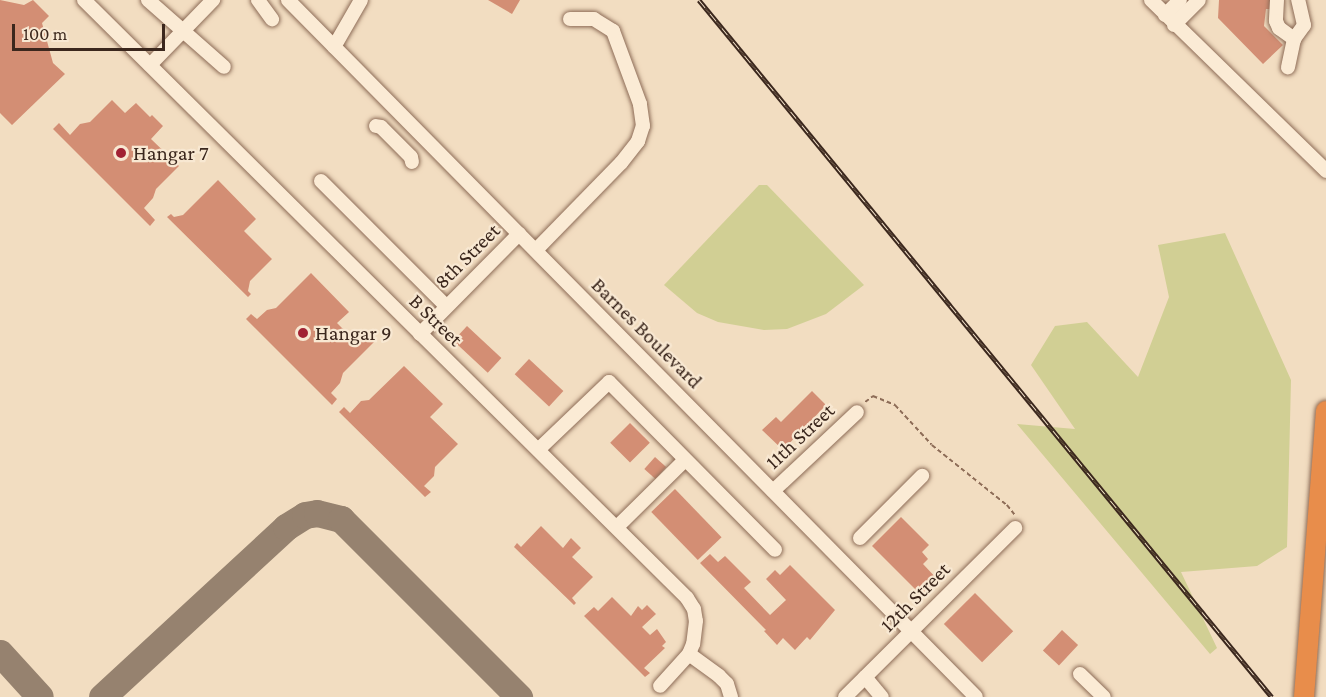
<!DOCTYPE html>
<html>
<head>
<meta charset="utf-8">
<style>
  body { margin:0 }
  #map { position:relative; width:1326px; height:697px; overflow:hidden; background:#f2ddc1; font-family:"Crimson Pro",serif }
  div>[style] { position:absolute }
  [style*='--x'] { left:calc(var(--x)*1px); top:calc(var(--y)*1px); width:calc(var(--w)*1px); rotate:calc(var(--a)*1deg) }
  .green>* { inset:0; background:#d1cf94 }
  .taxiway>* { height:27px; margin:-13.5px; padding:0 13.5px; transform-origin:13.5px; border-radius:13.5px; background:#96826f }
  .building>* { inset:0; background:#d38e74; transform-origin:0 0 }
  .path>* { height:1.5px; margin-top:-0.75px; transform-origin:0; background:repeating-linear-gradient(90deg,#8d6c57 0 4.5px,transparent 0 7.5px) }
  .roads { filter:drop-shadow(0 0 2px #8d6c57) drop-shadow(0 0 2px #8d6c57) }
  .minor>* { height:14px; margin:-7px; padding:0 7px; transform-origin:7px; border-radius:7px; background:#fbebd5 }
  .highway>* { height:20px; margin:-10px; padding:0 10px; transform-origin:10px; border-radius:10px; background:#e88d4b }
  .rail>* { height:5px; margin-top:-2.5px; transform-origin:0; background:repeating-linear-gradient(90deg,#f8e8d2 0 9px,#3b271d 0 18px); box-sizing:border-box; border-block:2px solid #3b271d }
  .dots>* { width:16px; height:16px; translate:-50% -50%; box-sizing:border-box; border:3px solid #f8e8d2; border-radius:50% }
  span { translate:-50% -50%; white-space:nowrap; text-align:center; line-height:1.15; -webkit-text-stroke:4.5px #f8e8d2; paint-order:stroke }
  .poi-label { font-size:21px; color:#3b271d }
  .left { translate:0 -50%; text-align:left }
  .street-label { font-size:21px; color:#3b271d }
  .scale { position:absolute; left:12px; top:24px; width:153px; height:27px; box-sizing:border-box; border:3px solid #3b271d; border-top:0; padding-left:8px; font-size:18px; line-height:21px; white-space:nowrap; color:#3b271d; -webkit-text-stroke:4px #f8e8d2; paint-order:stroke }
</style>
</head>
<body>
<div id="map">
  <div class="green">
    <div style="clip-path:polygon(759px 185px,767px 185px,864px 285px,826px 314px,787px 329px,764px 330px,718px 322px,697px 313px,664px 285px)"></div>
    <div style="clip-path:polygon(1225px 233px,1291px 380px,1287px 547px,1257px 566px,1181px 572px,1217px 648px,1210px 654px,1017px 424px,1075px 429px,1031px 365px,1055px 326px,1087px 322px,1138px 377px,1169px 297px,1158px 245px)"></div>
  </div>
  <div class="taxiway">
    <div style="--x:0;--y:653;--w:59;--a:47.7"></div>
    <div style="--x:102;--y:697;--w:251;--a:-42.7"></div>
    <div style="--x:286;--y:527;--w:22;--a:-32"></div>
    <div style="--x:305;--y:515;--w:12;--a:-9"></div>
    <div style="--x:317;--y:513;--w:25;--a:14"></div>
    <div style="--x:341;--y:519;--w:252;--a:45"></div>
  </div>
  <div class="building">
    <div style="clip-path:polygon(0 0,24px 5px,33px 0,49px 16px,42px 23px,53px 63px,65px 74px,12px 125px,0 113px)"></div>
    <div style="clip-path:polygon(488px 0,520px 0,512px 14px)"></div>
    <div style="clip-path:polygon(1219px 0,1272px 0,1272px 9px,1266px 9px,1264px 26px,1283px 45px,1263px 64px,1218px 18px)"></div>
    <div style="clip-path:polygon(112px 100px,125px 113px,136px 103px,150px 117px,152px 115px,163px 126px,151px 139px,179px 166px,156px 189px,153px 198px,144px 208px,155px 220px,150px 226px,53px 129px,59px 123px,70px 135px,80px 124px,90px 122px)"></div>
    <div style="clip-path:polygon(218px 180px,256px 219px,244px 231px,272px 259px,250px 281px,248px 291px,251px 294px,248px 297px,167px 217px,171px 214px,174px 217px,183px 215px)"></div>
    <div style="clip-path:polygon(311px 273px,349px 312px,337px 323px,356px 342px,367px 332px,375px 341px,343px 373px,340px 383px,331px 393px,337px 399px,332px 405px,246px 319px,251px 314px,257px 319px,267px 310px,276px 308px)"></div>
    <div style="left:467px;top:326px;width:47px;height:20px;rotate:43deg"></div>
    <div style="left:529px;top:359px;width:47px;height:21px;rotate:43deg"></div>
    <div style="clip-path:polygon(404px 366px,443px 404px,430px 417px,458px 444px,435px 467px,434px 476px,424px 486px,431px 492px,425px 497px,339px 412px,344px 407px,350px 413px,361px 401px,369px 400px)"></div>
    <div style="clip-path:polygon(812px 391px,826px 405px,783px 450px,762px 430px,776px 417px,781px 422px)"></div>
    <div style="left:630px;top:423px;width:28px;height:28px;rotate:45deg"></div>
    <div style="left:655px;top:457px;width:15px;height:16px;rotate:42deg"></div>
    <div style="left:675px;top:489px;width:67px;height:33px;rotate:46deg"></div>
    <div style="clip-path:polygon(901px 517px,929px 545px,922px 552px,928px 559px,923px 564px,939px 581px,923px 597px,872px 546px)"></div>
    <div style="clip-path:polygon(541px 526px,563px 548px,571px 538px,581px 548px,572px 557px,593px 577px,572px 598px,576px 603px,574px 605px,514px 547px,517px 543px,521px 547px)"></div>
    <div style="clip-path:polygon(710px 554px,718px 562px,725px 556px,751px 582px,744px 588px,770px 615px,786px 600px,766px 579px,775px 570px,780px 575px,790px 565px,835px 610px,810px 640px,807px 637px,795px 650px,783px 638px,777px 645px,764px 631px,766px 630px,700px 563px)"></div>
    <div style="left:975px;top:593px;width:54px;height:44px;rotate:45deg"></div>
    <div style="clip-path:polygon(612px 597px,631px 616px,638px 606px,642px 610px,647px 605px,656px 614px,642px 627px,650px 635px,657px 629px,666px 642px,662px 646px,665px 648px,644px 668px,650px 673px,645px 677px,584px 616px,594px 607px,598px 611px)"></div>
    <div style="left:1062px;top:630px;width:22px;height:28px;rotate:43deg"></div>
  </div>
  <div class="path">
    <div style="--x:865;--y:402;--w:10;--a:-37"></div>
    <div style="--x:873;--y:396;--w:24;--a:22"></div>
    <div style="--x:895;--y:405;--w:54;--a:47.2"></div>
    <div style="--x:932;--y:445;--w:96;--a:38.7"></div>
    <div style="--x:1007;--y:505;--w:14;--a:51"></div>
  </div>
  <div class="roads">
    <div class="minor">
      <div style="--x:84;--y:0;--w:849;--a:44.76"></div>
      <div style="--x:687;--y:598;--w:13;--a:58"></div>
      <div style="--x:694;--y:609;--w:12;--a:81"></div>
      <div style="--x:696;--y:621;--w:23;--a:97"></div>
      <div style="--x:693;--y:644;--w:11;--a:112"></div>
      <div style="--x:689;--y:654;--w:43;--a:132.2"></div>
      <div style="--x:148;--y:0;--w:101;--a:41.4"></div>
      <div style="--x:258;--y:0;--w:24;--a:54"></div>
      <div style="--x:288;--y:0;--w:979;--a:45.37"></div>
      <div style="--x:1151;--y:0;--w:245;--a:44.3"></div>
      <div style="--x:1277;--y:0;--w:21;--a:93"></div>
      <div style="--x:1276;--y:21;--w:8;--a:67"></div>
      <div style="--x:1279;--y:28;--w:19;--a:36"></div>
      <div style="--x:1294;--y:39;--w:29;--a:102"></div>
      <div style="--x:1165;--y:15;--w:21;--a:-45"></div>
      <div style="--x:1174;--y:25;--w:35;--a:-45"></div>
      <div style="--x:1294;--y:39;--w:17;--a:-54"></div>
      <div style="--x:1304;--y:25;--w:26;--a:-103"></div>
      <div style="--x:334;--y:47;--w:54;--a:-60.1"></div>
      <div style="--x:150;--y:65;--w:91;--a:-45.9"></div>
      <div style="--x:376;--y:126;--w:5;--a:11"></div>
      <div style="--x:381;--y:127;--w:42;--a:45"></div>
      <div style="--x:411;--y:157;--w:5;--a:79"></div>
      <div style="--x:321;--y:181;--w:177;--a:45"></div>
      <div style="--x:536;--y:250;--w:122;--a:-45.7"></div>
      <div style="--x:621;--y:163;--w:28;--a:-52"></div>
      <div style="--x:638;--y:141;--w:16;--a:-72"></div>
      <div style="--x:643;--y:126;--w:22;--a:-98"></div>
      <div style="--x:640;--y:104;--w:78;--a:-110.3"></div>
      <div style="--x:613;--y:31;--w:22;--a:-148"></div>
      <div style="--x:594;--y:19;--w:24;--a:180"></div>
      <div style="--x:420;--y:334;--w:141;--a:-45.3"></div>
      <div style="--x:539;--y:449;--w:97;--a:-43.7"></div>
      <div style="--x:609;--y:382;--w:236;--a:45.3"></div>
      <div style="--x:773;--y:491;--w:115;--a:-43.2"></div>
      <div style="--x:617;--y:527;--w:95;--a:-44.6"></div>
      <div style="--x:860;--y:538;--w:88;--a:-45"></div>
      <div style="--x:689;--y:654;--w:37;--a:36"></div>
      <div style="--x:719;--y:676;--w:11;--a:45"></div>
      <div style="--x:727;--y:684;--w:14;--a:73"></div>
      <div style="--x:1080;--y:674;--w:33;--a:44"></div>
      <div style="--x:865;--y:677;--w:26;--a:50"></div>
      <div style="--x:845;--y:697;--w:240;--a:-44.8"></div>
    </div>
    <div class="highway">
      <div style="--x:1304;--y:697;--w:287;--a:-85.6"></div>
    </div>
  </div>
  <div class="rail">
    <div style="--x:699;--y:0;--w:902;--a:50.58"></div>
  </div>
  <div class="dots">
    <div style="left:121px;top:153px;background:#a12234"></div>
    <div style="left:303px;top:333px;background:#a12234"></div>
  </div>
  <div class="poi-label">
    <span class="left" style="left:133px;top:153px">Hangar 7</span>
    <span class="left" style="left:315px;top:333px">Hangar 9</span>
  </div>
  <div class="street-label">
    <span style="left:467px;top:256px;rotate:-45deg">8th Street</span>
    <span style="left:436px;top:320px;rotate:44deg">B Street</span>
    <span style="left:647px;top:333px;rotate:45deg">Barnes Boulevard</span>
    <span style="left:800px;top:436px;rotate:-43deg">11th Street</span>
    <span style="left:915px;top:597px;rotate:-45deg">12th Street</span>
  </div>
  <div class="scale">100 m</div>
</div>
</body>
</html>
